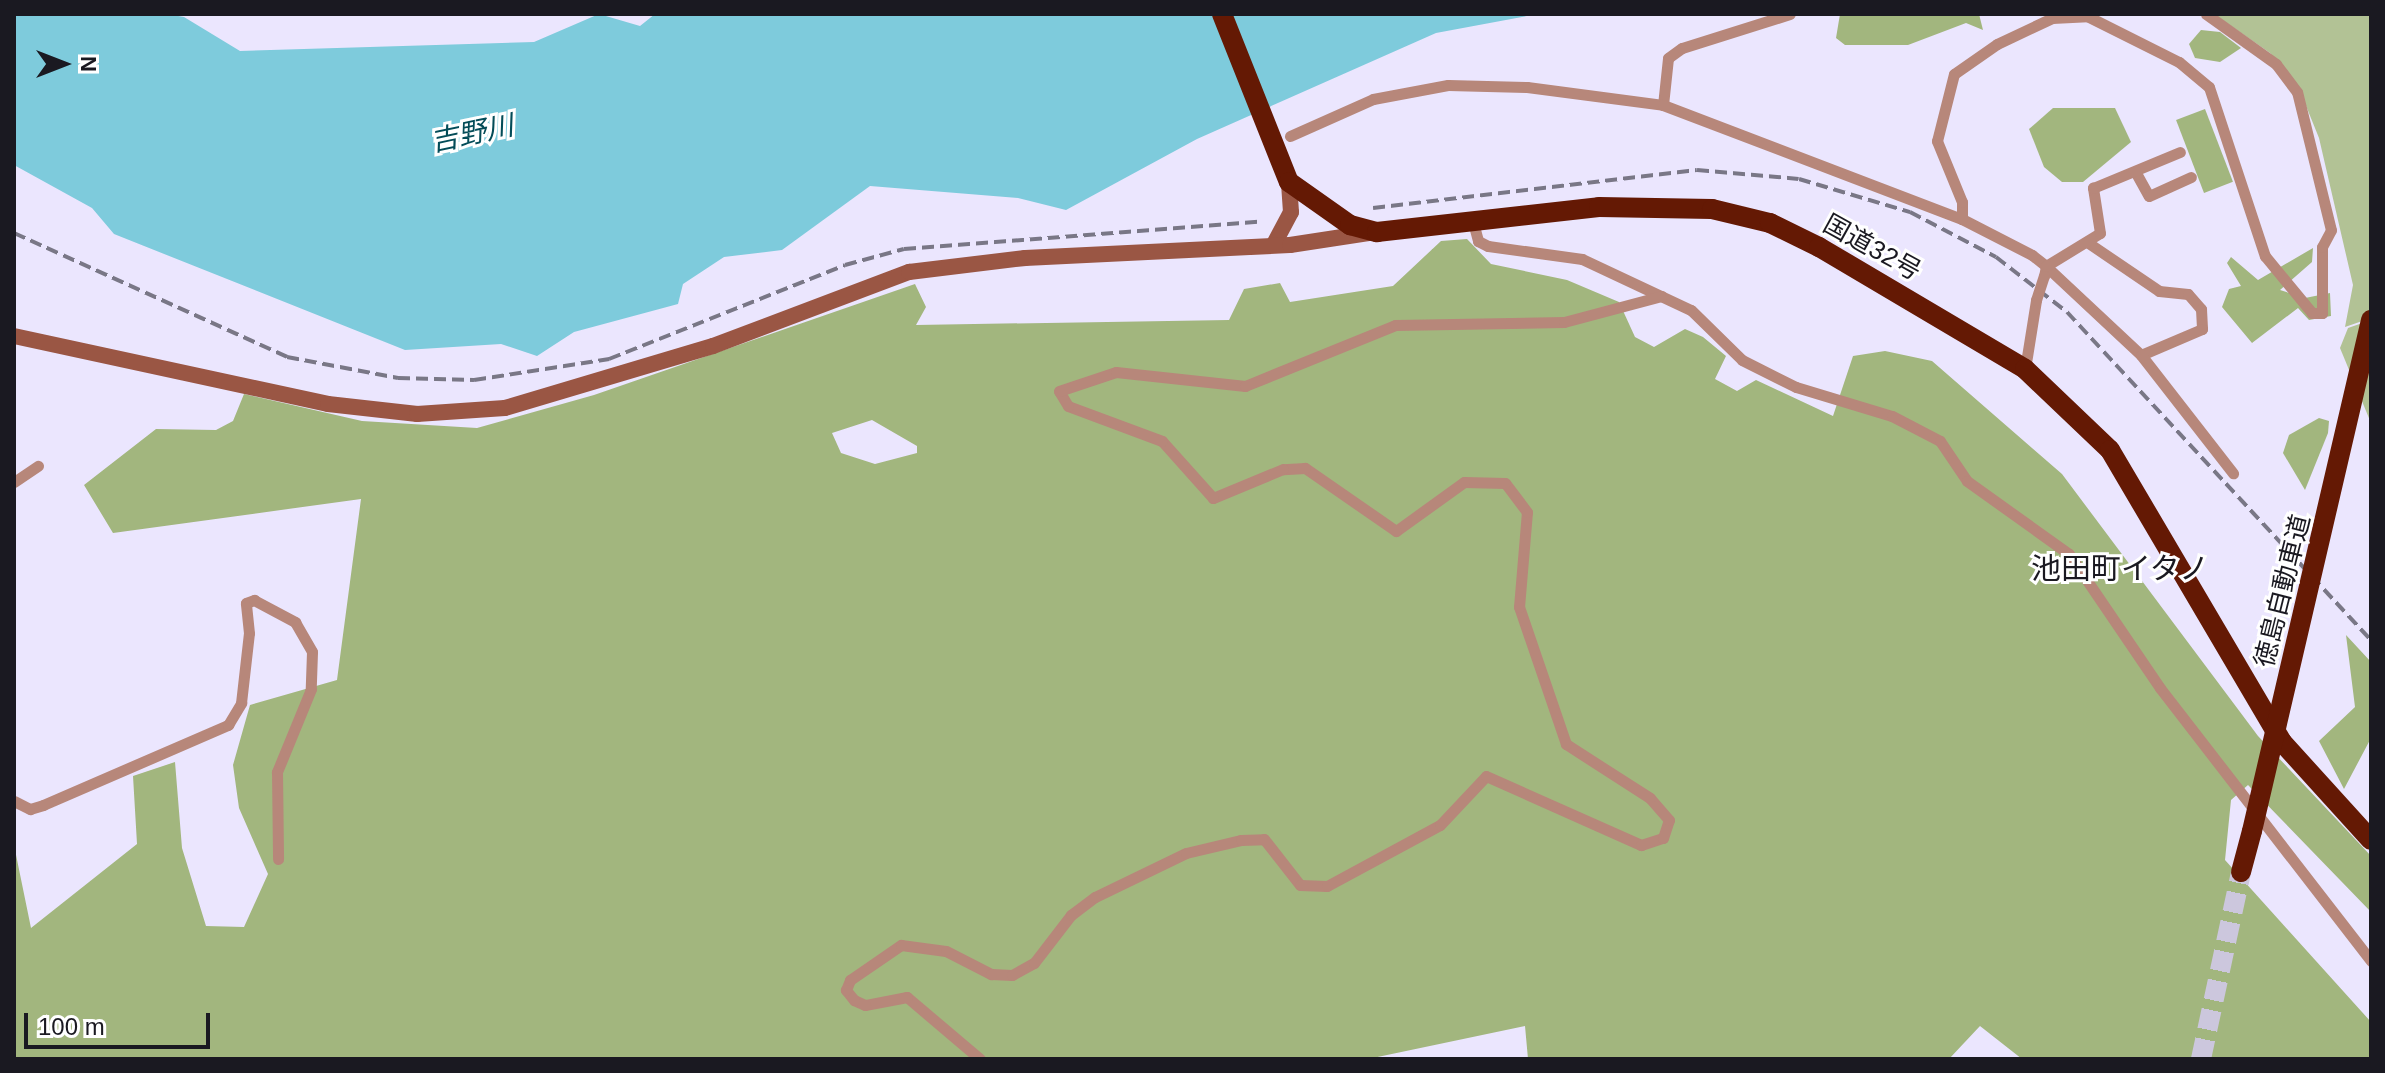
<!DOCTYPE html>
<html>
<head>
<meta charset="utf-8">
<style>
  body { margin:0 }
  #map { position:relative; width:2385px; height:1073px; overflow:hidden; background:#ebe6fe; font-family:Helvetica,"Noto Sans JP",sans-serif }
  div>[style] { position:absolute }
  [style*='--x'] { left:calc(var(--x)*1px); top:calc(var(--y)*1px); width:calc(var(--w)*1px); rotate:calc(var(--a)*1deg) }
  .green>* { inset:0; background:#b2c295 }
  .forest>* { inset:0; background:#a2b67e; transform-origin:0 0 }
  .water>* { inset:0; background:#7ecbdc }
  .highway-tunnel>* { height:20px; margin-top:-10px; transform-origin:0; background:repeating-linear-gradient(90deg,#ccc7dd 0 20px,transparent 0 30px) }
  .street>* { height:11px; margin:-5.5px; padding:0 5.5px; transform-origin:5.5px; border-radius:5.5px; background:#b7877a }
  .secondary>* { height:16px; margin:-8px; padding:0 8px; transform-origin:8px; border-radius:8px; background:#9a5644 }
  .highway>* { height:20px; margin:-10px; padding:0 10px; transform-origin:10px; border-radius:10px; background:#641904 }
  .rail>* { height:4px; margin-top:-2px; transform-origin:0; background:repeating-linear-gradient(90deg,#797786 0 12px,transparent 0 18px) }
  .street-bridge>* { height:11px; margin:-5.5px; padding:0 5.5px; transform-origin:5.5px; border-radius:5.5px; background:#b7877a }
  .highway-bridge>* { height:20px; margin:-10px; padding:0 10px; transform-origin:10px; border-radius:10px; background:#641904 }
  span { translate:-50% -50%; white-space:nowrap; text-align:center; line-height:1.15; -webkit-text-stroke:6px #fff; paint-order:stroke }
  .street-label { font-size:26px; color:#1a1921 }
  .water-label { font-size:28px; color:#034c58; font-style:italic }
  .quarter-label { font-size:30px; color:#1a1921 }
  .frame { position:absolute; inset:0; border:16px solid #1a1921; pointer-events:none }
  .north { position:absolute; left:24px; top:24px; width:80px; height:80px; -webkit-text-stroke:6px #fff; paint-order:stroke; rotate:90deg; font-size:22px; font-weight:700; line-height:32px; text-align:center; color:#1a1921 }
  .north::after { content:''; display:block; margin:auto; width:28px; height:36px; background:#1a1921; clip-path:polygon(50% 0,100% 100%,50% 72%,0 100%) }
  .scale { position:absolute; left:24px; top:1013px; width:186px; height:36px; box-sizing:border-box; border:4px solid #1a1921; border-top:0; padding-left:10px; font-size:24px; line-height:28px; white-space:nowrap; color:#1a1921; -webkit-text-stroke:6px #fff; paint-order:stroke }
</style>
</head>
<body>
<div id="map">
  <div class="green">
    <div style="clip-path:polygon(2214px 14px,2371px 14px,2371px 318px,2345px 327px,2353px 285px,2319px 138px,2298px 86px,2270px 53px)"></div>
    <div style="clip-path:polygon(2371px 320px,2371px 423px,2340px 348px,2348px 328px)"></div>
  </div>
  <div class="forest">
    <div style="clip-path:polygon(1840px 14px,1979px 14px,1983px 30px,1966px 23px,1908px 45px,1845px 45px,1836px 38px)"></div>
    <div style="clip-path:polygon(2201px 30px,2220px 32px,2241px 48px,2220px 62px,2195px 58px,2189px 44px)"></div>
    <div style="clip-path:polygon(2053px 108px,2115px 108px,2131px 142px,2083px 182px,2062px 182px,2044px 167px,2029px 129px)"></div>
    <div style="left:2205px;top:109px;width:78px;height:31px;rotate:69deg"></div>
    <div style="clip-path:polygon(evenodd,1467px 239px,1491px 264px,1567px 280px,1619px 302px,1635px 337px,1654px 347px,1685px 329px,1703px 337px,1726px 356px,1715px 379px,1737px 391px,1756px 380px,1833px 416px,1853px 356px,1885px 351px,1932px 361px,2062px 474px,2258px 736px,2371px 856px,2371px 912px,2248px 785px,2231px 800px,2225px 860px,2371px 1022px,2371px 1059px,2022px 1059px,1980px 1026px,1949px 1059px,1528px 1059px,1525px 1026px,1368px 1059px,14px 1059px,14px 845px,31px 928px,137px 844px,133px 776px,175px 762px,182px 848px,206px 926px,244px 927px,268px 874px,239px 808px,233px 765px,250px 705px,337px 680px,361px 499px,113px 533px,84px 485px,156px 429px,216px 430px,233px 421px,244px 394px,362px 421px,477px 428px,594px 395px,915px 284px,926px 307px,916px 325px,1229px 320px,1244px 289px,1280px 283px,1290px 302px,1393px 286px,1441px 241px,1467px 239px,872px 420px,917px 446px,917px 453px,875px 464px,841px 453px,832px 433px,872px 420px)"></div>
    <div style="clip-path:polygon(2313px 248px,2312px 262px,2280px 290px,2305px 298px,2330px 293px,2331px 316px,2309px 320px,2298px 308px,2252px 343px,2222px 307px,2229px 289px,2241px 286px,2227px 263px,2231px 257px,2258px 280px)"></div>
    <div style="clip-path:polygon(2319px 418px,2329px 421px,2328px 433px,2305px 490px,2283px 453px,2289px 435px)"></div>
    <div style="clip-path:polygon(2346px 635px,2371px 662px,2371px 738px,2344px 789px,2319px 741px,2355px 707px)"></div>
  </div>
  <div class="water">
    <div style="clip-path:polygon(14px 14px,167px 14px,184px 17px,240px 51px,534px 42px,599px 14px,640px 26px,655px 14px,1538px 14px,1436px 33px,1197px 139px,1066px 210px,1018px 198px,870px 186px,782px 250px,724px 257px,683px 284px,678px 304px,574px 332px,537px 356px,501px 344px,405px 350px,114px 234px,92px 208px,14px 165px)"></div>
  </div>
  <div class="highway-tunnel">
    <div style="--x:2201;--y:1059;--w:191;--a:-77.9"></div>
  </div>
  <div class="street">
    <div style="--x:1663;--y:105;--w:47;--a:-83.9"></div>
    <div style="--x:1668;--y:58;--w:17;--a:-36"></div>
    <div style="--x:1682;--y:48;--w:113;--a:-17.5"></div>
    <div style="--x:1290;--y:136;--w:91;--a:-24"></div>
    <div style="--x:1373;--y:99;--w:76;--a:-10.6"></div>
    <div style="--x:1448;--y:85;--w:79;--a:1.5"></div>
    <div style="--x:1527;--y:87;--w:137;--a:7.5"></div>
    <div style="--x:1663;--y:105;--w:320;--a:20.9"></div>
    <div style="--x:1962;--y:219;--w:79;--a:27.2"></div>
    <div style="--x:2032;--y:255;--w:18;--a:38"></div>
    <div style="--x:2046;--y:266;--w:10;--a:101"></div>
    <div style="--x:2136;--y:173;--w:26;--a:61"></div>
    <div style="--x:2149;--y:196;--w:46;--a:-24.3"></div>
    <div style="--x:1962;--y:219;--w:17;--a:-90"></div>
    <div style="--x:1962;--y:202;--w:66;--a:-112.3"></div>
    <div style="--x:1937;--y:141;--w:69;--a:-75.8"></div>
    <div style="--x:1954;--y:74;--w:52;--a:-34.9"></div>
    <div style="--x:1997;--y:44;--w:61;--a:-25.3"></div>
    <div style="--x:2052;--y:18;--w:35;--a:-3"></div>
    <div style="--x:2087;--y:16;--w:103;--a:26.6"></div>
    <div style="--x:2179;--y:62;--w:39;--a:40"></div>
    <div style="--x:2209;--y:87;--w:178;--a:71.7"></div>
    <div style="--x:2265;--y:256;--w:74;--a:50.5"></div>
    <div style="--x:2312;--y:313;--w:10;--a:0"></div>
    <div style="--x:2322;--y:313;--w:66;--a:-90"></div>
    <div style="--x:2322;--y:247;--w:19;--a:-62"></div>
    <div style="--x:2331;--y:230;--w:142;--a:-103.8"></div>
    <div style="--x:2297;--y:92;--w:35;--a:-127"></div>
    <div style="--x:2276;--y:64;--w:86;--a:-144.5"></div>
    <div style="--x:1473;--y:222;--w:20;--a:75"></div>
    <div style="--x:1478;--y:241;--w:11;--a:27"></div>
    <div style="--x:1488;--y:246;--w:95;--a:7.9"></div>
    <div style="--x:1582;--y:259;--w:120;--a:25.1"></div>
    <div style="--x:1691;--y:310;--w:71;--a:44.4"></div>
    <div style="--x:1742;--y:360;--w:60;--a:26.6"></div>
    <div style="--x:1796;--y:387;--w:100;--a:16.8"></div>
    <div style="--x:1892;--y:416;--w:54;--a:27.5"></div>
    <div style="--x:1940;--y:441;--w:48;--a:56"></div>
    <div style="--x:1967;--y:481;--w:125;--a:35.6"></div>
    <div style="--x:2069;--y:554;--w:162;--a:55.8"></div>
    <div style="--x:2160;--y:688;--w:345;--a:52.3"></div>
    <div style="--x:2087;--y:242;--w:87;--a:34.2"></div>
    <div style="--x:2159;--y:291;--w:29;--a:6"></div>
    <div style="--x:2188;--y:294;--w:20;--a:49"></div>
    <div style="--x:2201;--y:309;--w:20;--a:87"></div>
    <div style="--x:2202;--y:329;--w:66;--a:156.9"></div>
    <div style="--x:2141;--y:355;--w:130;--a:-136.9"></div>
    <div style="--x:2046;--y:266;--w:63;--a:-31.4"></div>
    <div style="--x:2100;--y:233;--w:46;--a:-98.8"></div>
    <div style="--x:2093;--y:188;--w:94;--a:-22.5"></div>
    <div style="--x:2141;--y:355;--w:150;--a:52.1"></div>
    <div style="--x:2025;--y:369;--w:70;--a:-80.9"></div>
    <div style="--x:14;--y:482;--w:29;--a:-34"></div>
    <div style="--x:14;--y:801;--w:18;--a:27"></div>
    <div style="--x:30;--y:809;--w:14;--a:-17"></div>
    <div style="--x:43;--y:805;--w:202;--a:-23.4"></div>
    <div style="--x:228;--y:725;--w:26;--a:-59"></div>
    <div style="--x:241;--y:703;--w:70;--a:-83.5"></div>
    <div style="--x:249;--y:633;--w:30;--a:-96"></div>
    <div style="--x:246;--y:603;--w:9;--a:-21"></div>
    <div style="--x:254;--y:600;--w:47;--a:28.2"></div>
    <div style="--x:295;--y:622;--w:34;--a:60"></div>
    <div style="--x:312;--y:652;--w:37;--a:92"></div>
    <div style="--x:311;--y:689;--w:90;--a:112.3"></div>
    <div style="--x:277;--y:772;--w:87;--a:89.3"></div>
    <div style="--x:980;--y:1059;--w:96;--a:-139.7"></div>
    <div style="--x:907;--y:997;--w:43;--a:169.2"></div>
    <div style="--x:865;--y:1005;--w:12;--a:-156"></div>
    <div style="--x:854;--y:1000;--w:13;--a:-129"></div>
    <div style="--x:846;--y:990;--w:11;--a:-68"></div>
    <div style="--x:850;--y:980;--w:62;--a:-34.5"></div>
    <div style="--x:901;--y:945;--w:45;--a:7.6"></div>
    <div style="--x:946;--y:951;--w:51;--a:27.1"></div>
    <div style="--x:991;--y:974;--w:21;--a:3"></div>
    <div style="--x:1012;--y:975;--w:25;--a:-29"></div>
    <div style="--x:1034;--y:963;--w:61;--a:-52.4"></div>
    <div style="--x:1071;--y:915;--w:30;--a:-37"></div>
    <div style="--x:1095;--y:897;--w:101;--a:-25.8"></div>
    <div style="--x:1186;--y:853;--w:57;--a:-13.3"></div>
    <div style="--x:1241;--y:840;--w:23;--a:-2"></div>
    <div style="--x:1264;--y:839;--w:58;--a:52"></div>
    <div style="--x:1300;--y:885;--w:27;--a:2"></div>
    <div style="--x:1327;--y:886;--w:128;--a:-28.4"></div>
    <div style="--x:1440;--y:825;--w:67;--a:-46.8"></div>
    <div style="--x:1486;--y:776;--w:170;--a:24"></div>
    <div style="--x:1641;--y:845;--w:23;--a:-18"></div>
    <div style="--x:1663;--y:838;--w:19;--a:-72"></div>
    <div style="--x:1669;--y:820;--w:29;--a:-131"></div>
    <div style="--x:1650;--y:798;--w:100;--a:-147.3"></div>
    <div style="--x:1566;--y:744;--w:145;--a:-108.9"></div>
    <div style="--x:1519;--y:607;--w:95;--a:-85.2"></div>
    <div style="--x:1527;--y:512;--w:36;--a:-127"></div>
    <div style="--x:1505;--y:483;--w:41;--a:-178.6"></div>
    <div style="--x:1464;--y:482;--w:84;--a:144.2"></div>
    <div style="--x:1396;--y:531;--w:111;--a:-145.3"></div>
    <div style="--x:1305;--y:468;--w:22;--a:177"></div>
    <div style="--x:1283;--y:469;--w:76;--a:157.5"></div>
    <div style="--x:1213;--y:498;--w:76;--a:-131.8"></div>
    <div style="--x:1162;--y:441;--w:100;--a:-159.6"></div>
    <div style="--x:1068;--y:406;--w:17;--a:-121"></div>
    <div style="--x:1059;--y:391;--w:60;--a:-18.4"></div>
    <div style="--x:1116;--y:372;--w:130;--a:6.2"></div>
    <div style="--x:1245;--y:386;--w:162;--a:-22.1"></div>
    <div style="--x:1395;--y:325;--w:169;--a:-1"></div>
    <div style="--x:1564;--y:322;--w:101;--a:-14.9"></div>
  </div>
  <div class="secondary">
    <div style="--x:1274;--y:244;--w:36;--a:-62"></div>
    <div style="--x:1291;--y:212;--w:30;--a:-94"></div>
    <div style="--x:14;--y:336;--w:321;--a:12.2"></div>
    <div style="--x:328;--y:404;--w:90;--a:6.4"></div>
    <div style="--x:417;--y:414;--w:88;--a:-3.9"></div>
    <div style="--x:505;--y:408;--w:217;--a:-16.6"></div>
    <div style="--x:713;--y:346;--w:210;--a:-20.7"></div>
    <div style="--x:909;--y:272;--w:117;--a:-6.9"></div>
    <div style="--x:1025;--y:258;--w:265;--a:-2.8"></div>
    <div style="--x:1290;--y:245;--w:86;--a:-8.7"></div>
  </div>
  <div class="highway">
    <div style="--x:1222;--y:14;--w:181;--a:68.3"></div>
    <div style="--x:1289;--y:182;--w:75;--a:35.2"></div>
    <div style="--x:1350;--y:225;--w:28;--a:15"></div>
    <div style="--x:1377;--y:232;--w:223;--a:-6.4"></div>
    <div style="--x:1599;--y:207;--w:113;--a:1"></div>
    <div style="--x:1712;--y:209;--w:60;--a:13.6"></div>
    <div style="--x:1770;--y:223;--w:55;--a:26.1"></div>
    <div style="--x:1819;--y:247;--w:239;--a:30.6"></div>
    <div style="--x:2025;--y:369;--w:117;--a:43.6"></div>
    <div style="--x:2110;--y:450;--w:339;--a:59.5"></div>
    <div style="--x:2282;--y:742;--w:132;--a:47.8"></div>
    <div style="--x:2241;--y:872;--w:42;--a:-75"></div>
  </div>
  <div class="rail">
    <div style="--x:1373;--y:208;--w:326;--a:-6.7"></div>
    <div style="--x:1697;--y:170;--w:102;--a:5"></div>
    <div style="--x:1799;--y:179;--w:116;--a:16.6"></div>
    <div style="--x:1910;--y:212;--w:97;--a:27.6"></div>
    <div style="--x:1996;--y:257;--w:90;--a:37.8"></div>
    <div style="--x:2067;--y:312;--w:447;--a:47.2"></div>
    <div style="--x:14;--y:233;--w:300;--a:24.4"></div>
    <div style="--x:287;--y:357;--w:113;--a:10.7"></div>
    <div style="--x:398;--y:378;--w:76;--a:1.5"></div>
    <div style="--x:474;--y:380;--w:137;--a:-8.8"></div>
    <div style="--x:609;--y:359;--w:254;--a:-21.7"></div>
    <div style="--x:845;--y:265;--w:61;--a:-15.2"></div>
    <div style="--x:904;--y:249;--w:355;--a:-4.4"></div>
  </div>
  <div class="street-bridge">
    <div style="--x:2036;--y:300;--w:25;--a:-72"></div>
  </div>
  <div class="highway-bridge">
    <div style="--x:2252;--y:831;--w:525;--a:-76.89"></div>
  </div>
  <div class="street-label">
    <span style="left:1872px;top:248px;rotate:29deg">国道32号</span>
    <span style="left:2283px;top:591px;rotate:-76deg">徳島自動車道</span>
  </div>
  <div class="water-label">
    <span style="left:472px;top:134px;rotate:-12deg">吉野川</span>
  </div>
  <div class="quarter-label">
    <span style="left:2120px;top:569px">池田町イタノ</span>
  </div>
  <div class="frame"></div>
  <div class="north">N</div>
  <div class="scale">100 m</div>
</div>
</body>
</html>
